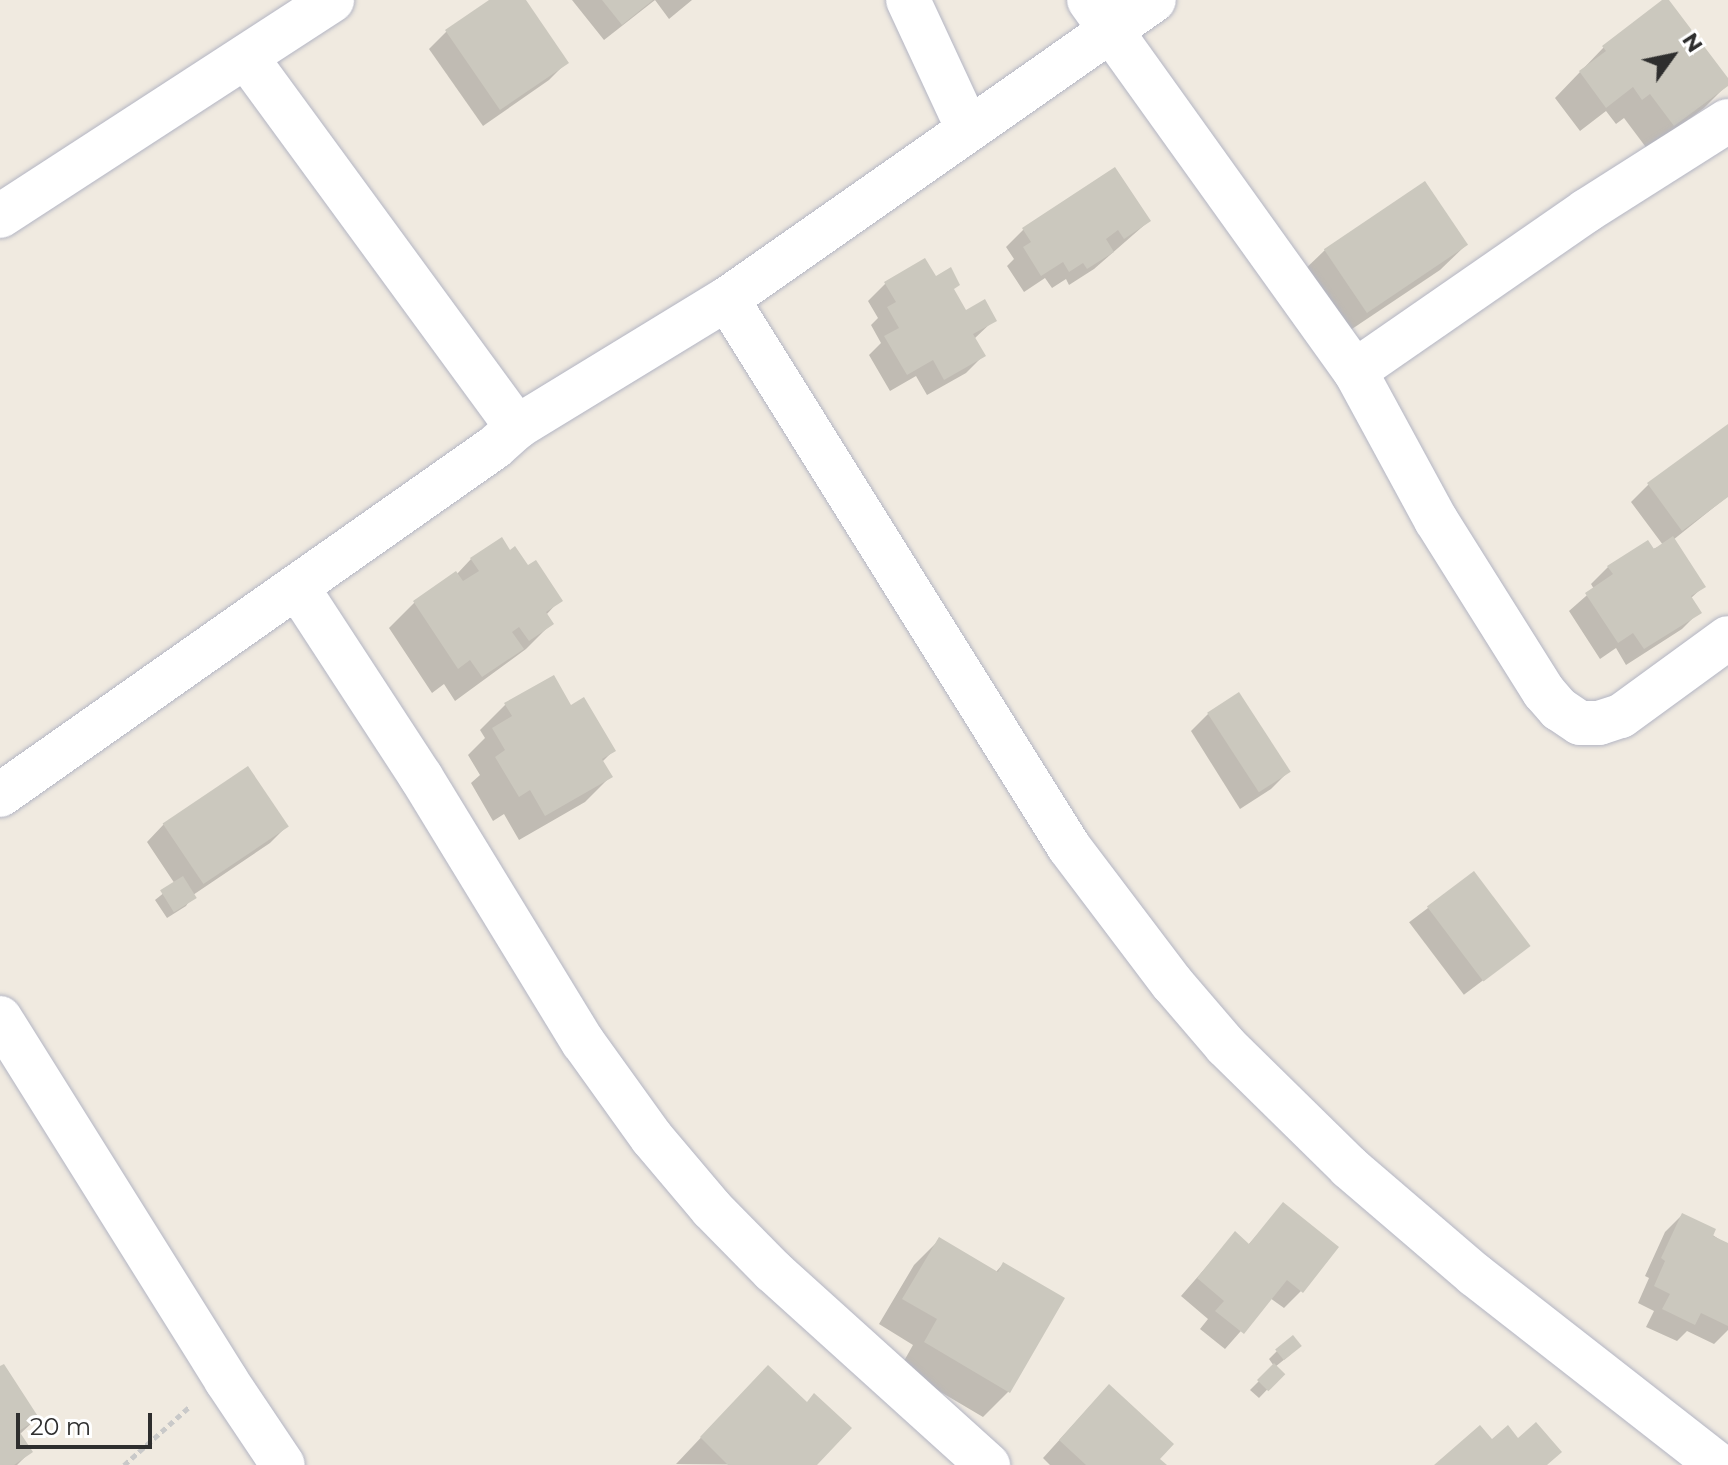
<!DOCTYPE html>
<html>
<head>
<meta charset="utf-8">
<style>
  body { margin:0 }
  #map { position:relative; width:1728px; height:1465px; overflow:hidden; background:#f0eae0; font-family:Montserrat,sans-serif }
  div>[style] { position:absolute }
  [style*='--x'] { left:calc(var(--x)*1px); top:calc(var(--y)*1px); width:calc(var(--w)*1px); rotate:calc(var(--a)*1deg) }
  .shadow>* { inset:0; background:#0003; transform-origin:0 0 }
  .building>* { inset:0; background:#cbc8be; transform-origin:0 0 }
  .path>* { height:5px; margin-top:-2.5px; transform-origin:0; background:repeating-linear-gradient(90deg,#c9c9c9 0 6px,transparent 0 10px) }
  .roads { filter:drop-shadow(0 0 2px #b3b5c3) drop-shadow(0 0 2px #b3b5c3) }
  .street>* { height:44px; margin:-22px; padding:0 22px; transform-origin:22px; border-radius:22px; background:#fff }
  span { translate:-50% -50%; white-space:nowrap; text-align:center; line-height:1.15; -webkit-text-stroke:8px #fff; paint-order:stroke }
  .north { position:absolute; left:1632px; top:16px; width:80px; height:80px; -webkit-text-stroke:6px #fff; paint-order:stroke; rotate:57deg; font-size:22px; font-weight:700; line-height:32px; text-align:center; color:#2e2e2e }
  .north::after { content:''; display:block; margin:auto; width:28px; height:36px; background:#2e2e2e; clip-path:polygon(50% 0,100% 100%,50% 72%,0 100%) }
  .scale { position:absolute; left:16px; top:1413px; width:136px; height:36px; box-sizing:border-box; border:4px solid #2e2e2e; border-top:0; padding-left:10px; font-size:24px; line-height:28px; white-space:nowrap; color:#2e2e2e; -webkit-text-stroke:6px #fff; paint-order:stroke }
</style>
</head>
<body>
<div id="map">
  <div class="shadow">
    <div style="clip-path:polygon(493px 0,524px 0,566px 63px,549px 80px,483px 126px,429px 49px,446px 32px)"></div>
    <div style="clip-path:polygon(572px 0,692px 0,669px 19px,655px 0,604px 40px)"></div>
    <div style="clip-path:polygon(1667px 0,1728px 84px,1704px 108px,1648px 150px,1624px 118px,1616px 124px,1606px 111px,1580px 131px,1555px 98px,1604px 47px)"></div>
    <div style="clip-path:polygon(1115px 169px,1149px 221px,1094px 269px,1069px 285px,1066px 279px,1052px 288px,1045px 278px,1024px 292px,1007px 266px,1014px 259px,1006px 247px,1023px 230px)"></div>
    <div style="clip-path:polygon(1466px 245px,1440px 270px,1340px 337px,1299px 275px,1325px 250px)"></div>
    <div style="clip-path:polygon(925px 260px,936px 278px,952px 290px,965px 313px,994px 320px,974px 339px,983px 356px,966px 373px,927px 395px,916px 376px,890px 391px,869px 355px,881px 343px,871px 325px,878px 318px,868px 301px,885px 284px)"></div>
    <div style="clip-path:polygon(1728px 426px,1728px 496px,1673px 540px,1703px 587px,1690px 599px,1699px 612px,1682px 629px,1626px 665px,1616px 648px,1600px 659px,1569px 611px,1594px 589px,1591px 584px,1608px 567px,1663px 545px,1631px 502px,1648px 485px)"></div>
    <div style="clip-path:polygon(509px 552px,560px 600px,546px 615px,551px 624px,526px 649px,455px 701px,444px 684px,432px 693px,389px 628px,415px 602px,456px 575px,471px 559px)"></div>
    <div style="clip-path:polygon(1238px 694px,1288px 772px,1271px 789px,1240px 809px,1191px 731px,1208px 714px)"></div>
    <div style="clip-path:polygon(505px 705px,570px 708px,613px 751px,602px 762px,610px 777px,585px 802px,519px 840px,504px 814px,493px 821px,471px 783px,480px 775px,468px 755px,485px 738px,480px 730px)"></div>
    <div style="clip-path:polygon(164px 824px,287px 826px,270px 843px,193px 895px,186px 906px,167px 918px,155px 900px,175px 884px,147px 842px)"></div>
    <div style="left:1473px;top:874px;width:91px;height:80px;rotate:53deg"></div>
    <div style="clip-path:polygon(1284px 1205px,1301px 1291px,1284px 1308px,1270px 1298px,1225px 1349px,1200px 1329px,1208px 1319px,1181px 1296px,1235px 1234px,1248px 1245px)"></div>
    <div style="clip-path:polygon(1682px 1215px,1728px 1245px,1728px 1330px,1714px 1344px,1687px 1331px,1677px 1341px,1646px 1327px,1654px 1311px,1638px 1303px,1649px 1278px,1645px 1276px,1665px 1232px)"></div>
    <div style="clip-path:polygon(939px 1240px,995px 1273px,1003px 1264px,1009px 1391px,983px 1417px,900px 1368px,913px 1345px,879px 1324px,914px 1265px)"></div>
    <div style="clip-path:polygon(1277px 1351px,1291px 1354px,1275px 1367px,1282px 1374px,1259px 1398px,1250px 1390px,1274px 1366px,1269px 1359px)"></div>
    <div style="clip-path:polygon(0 1369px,37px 1418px,19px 1435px,30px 1452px,17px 1465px,0 1465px)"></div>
    <div style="clip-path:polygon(743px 1393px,814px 1465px,676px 1464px)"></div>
    <div style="clip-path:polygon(1092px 1404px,1157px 1460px,1164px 1465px,1050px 1465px,1043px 1458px)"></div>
  </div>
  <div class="building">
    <div style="clip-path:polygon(489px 0,526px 0,569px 63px,500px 110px,445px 30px)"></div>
    <div style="clip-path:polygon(602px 0,653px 0,622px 25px)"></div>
    <div style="clip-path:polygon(1662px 0,1669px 0,1728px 78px,1728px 86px,1674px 126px,1650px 94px,1642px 100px,1633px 87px,1606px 108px,1579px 71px,1606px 51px,1602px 46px)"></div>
    <div style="clip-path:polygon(1115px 167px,1151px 221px,1124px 239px,1118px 230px,1106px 239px,1114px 252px,1087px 269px,1083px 263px,1069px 272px,1063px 262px,1041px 276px,1023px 247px,1031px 242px,1022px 228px)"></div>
    <div style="left:1425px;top:181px;width:77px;height:122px;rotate:56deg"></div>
    <div style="clip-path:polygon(925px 258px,936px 276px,951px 267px,960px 285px,954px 289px,966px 310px,985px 299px,997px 321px,973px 334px,986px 356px,944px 380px,933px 360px,907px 375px,884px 336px,899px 328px,887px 307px,896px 302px,884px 282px)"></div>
    <div style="clip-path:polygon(1728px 424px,1728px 497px,1682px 531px,1647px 483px)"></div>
    <div style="clip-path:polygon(1673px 536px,1706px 587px,1691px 596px,1702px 613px,1644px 649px,1633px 633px,1618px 643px,1585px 593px,1613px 574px,1607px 566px,1648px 540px,1654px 549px)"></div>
    <div style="clip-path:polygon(502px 537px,510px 550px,515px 546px,528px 565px,536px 560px,563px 601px,546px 612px,554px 624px,529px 641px,519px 627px,512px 632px,524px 649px,482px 677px,470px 660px,458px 669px,413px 601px,456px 571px,463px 581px,479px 571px,470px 558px)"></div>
    <div style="clip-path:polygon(554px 675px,571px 705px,584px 697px,616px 751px,602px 759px,613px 777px,545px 816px,530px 790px,519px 797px,495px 757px,505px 750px,492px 728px,512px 716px,504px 703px)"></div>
    <div style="left:1239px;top:692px;width:95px;height:38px;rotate:57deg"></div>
    <div style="left:248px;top:766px;width:73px;height:103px;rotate:56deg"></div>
    <div style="left:1474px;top:871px;width:94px;height:59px;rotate:53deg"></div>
    <div style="left:183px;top:876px;width:26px;height:27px;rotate:58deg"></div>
    <div style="clip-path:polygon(1283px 1202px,1339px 1247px,1303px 1293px,1287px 1280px,1244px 1334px,1215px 1311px,1224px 1301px,1197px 1278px,1235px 1231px,1249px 1244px)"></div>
    <div style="clip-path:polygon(1682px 1213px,1716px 1229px,1713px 1236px,1728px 1243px,1728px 1326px,1701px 1313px,1695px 1325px,1662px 1309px,1670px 1294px,1654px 1286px,1665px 1261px,1661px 1258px)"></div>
    <div style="clip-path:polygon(939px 1237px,998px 1272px,1003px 1262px,1065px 1298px,1010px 1393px,924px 1342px,937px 1319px,902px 1299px)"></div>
    <div style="left:1293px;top:1335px;width:14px;height:23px;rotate:51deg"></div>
    <div style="left:1274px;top:1363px;width:16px;height:24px;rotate:45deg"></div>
    <div style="clip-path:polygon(4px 1364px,39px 1418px,19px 1431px,33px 1452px,14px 1465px,0 1465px,0 1366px)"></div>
    <div style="clip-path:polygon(768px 1365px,807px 1402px,814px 1393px,852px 1428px,817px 1465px,728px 1465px,700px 1437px)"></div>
    <div style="clip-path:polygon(1109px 1384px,1174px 1444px,1160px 1459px,1167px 1465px,1086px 1465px,1059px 1440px)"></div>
    <div style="clip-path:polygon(1536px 1422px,1562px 1452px,1547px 1465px,1434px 1465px,1480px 1425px,1492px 1439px,1508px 1425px,1518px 1438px)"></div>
  </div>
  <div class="path">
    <div style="--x:124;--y:1465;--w:87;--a:-41.7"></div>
  </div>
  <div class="roads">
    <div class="street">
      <div style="--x:908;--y:0;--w:142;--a:65.1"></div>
      <div style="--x:1089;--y:0;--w:457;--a:54.4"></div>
      <div style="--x:1355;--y:371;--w:170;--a:61.5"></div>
      <div style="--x:1436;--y:520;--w:203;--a:57.9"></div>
      <div style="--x:1544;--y:692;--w:23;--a:49"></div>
      <div style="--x:1559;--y:709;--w:25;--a:34"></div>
      <div style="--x:1580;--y:723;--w:19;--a:0"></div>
      <div style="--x:1599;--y:723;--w:23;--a:-18"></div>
      <div style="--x:1621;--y:716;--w:132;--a:-36.1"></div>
      <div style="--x:246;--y:57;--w:459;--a:53.8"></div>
      <div style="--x:0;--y:216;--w:396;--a:-33"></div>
      <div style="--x:727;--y:299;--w:646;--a:58.03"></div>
      <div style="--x:1069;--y:847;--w:171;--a:52.9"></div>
      <div style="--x:1172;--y:983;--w:83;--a:49.4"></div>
      <div style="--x:1226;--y:1046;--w:173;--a:44.5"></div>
      <div style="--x:1349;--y:1167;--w:166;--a:40.6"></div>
      <div style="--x:1475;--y:1275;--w:308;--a:38"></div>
      <div style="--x:1355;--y:371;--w:281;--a:-34.7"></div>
      <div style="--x:1586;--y:211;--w:168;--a:-32.4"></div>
      <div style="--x:297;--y:587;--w:227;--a:56.9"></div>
      <div style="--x:421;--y:777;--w:311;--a:58.6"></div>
      <div style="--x:583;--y:1042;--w:118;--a:54.3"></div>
      <div style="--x:652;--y:1138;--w:93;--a:49.8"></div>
      <div style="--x:712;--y:1209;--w:87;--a:45.5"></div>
      <div style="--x:773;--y:1271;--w:290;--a:42.1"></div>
      <div style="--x:0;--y:795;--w:605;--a:-35.11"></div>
      <div style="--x:495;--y:447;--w:30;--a:-42"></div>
      <div style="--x:517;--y:427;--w:246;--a:-31.4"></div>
      <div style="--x:727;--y:299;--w:521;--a:-35"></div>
      <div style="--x:0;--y:1018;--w:427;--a:58"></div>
      <div style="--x:226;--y:1380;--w:102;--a:56.2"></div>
    </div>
  </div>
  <div class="north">N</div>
  <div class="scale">20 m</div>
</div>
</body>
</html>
